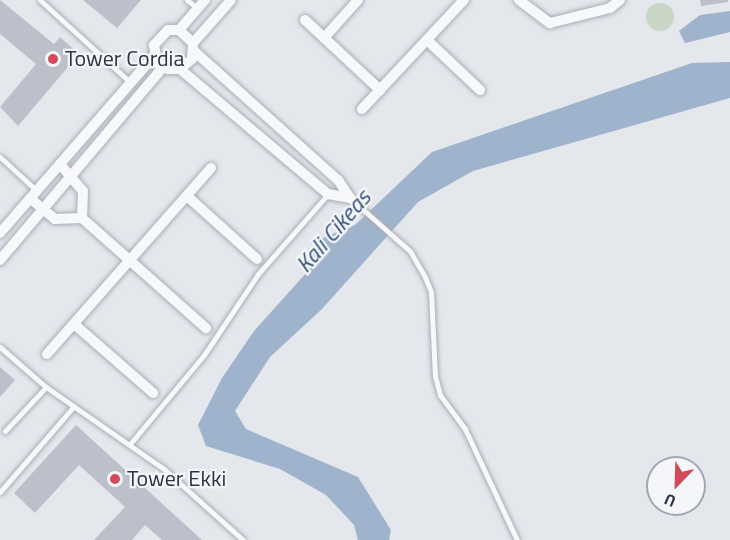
<!DOCTYPE html>
<html>
<head>
<meta charset="utf-8">
<style>
  body { margin:0 }
  #map { position:relative; width:730px; height:540px; overflow:hidden; background:#e4e7ec; font-family:"Titillium Web",sans-serif }
  div>[style] { position:absolute }
  [style*='--x'] { left:calc(var(--x)*1px); top:calc(var(--y)*1px); width:calc(var(--w)*1px); rotate:calc(var(--a)*1deg) }
  .green>* { inset:0; background:#c9d6c5 }
  .round { border-radius:50% }
  .water>* { inset:0; background:#9fb4cc }
  .building>* { inset:0; background:#bbc0ca }
  .roads { filter:drop-shadow(0 0 2px #a9aeb7) drop-shadow(0 0 2px #a9aeb7) }
  .lane>* { height:5px; margin:-2.5px; padding:0 2.5px; transform-origin:2.5px; border-radius:2.5px; background:#f7f8fa }
  .street>* { height:10px; margin:-5px; padding:0 5px; transform-origin:5px; border-radius:5px; background:#f7f8fa }
  .dots>* { width:16px; height:16px; translate:-50% -50%; box-sizing:border-box; border:3px solid #f4f6f9; border-radius:50% }
  span { translate:-50% -50%; white-space:nowrap; text-align:center; line-height:1.15; -webkit-text-stroke:4.5px #f4f6f9; paint-order:stroke }
  .poi-label { font-size:22px; color:#2b3445 }
  .left { translate:0 -50%; text-align:left }
  .water-label { font-size:24px; color:#34527a; font-style:italic }
  .north { position:absolute; left:646px; top:456px; width:60px; height:60px; box-sizing:border-box; background:#f4f6f9; border:2px solid #a4a8b1; border-radius:50%; rotate:203deg; font-size:16px; font-weight:700; line-height:24px; text-align:center; color:#2b3445 }
  .north::after { content:''; display:block; margin:auto; width:21px; height:27px; background:#d1495b; clip-path:polygon(50% 0,100% 100%,50% 72%,0 100%) }
</style>
</head>
<body>
<div id="map">
  <div class="green">
    <div class="round" style="left:646px;top:3px;width:28px;height:28px"></div>
  </div>
  <div class="water">
    <div style="clip-path:polygon(730px 11px,730px 32px,685px 43px,679px 31px,700px 15px)"></div>
    <div style="clip-path:polygon(730px 62px,730px 98px,473px 171px,418px 202px,322px 309px,270px 357px,235px 411px,246px 429px,358px 477px,391px 530px,389px 540px,358px 540px,354px 525px,326px 495px,280px 469px,206px 446px,198px 425px,222px 378px,254px 331px,307px 272px,315px 241px,355px 225px,432px 152px,692px 63px)"></div>
  </div>
  <div class="building">
    <div style="clip-path:polygon(0 0,54px 44px,60px 37px,79px 54px,18px 126px,0 107px,36px 64px,0 34px)"></div>
    <div style="clip-path:polygon(83px 0,141px 0,117px 28px)"></div>
    <div style="clip-path:polygon(700px 0,728px 0,728px 2px,701px 6px)"></div>
    <div style="clip-path:polygon(0 367px,15px 380px,0 397px)"></div>
    <div style="clip-path:polygon(76px 425px,202px 540px,162px 540px,145px 525px,132px 540px,94px 540px,125px 507px,79px 465px,35px 513px,14px 493px)"></div>
  </div>
  <div class="roads">
    <div class="lane">
      <div style="--x:40;--y:0;--w:123;--a:42.4"></div>
      <div style="--x:187;--y:0;--w:13;--a:39"></div>
      <div style="--x:0;--y:157;--w:49;--a:42.5"></div>
      <div style="--x:350;--y:198;--w:80;--a:41.5"></div>
      <div style="--x:410;--y:251;--w:30;--a:60"></div>
      <div style="--x:425;--y:277;--w:16;--a:68"></div>
      <div style="--x:431;--y:292;--w:84;--a:87.3"></div>
      <div style="--x:435;--y:376;--w:20;--a:75"></div>
      <div style="--x:440;--y:395;--w:42;--a:53.7"></div>
      <div style="--x:465;--y:429;--w:123;--a:64.9"></div>
      <div style="--x:0;--y:347;--w:61;--a:41"></div>
      <div style="--x:46;--y:387;--w:144;--a:34.8"></div>
      <div style="--x:164;--y:469;--w:106;--a:41.9"></div>
      <div style="--x:5;--y:431;--w:60;--a:-47"></div>
      <div style="--x:130;--y:444;--w:116;--a:-50.3"></div>
      <div style="--x:204;--y:355;--w:97;--a:-56.3"></div>
      <div style="--x:258;--y:274;--w:106;--a:-48.8"></div>
      <div style="--x:0;--y:492;--w:113;--a:-49.3"></div>
    </div>
    <div class="street">
      <div style="--x:519;--y:0;--w:39;--a:37"></div>
      <div style="--x:550;--y:23;--w:62;--a:-14"></div>
      <div style="--x:610;--y:8;--w:13;--a:-39"></div>
      <div style="--x:305;--y:20;--w:103;--a:43"></div>
      <div style="--x:179;--y:30;--w:40;--a:-49"></div>
      <div style="--x:324;--y:38;--w:51;--a:-48.2"></div>
      <div style="--x:427;--y:40;--w:73;--a:43.3"></div>
      <div style="--x:193;--y:43;--w:57;--a:-48.5"></div>
      <div style="--x:194;--y:51;--w:193;--a:41.9"></div>
      <div style="--x:338;--y:180;--w:22;--a:56"></div>
      <div style="--x:180;--y:69;--w:16;--a:-40"></div>
      <div style="--x:192;--y:59;--w:16;--a:-86"></div>
      <div style="--x:193;--y:43;--w:19;--a:-137"></div>
      <div style="--x:179;--y:30;--w:11;--a:180"></div>
      <div style="--x:168;--y:30;--w:21;--a:133"></div>
      <div style="--x:154;--y:45;--w:17;--a:80"></div>
      <div style="--x:157;--y:62;--w:13;--a:32"></div>
      <div style="--x:168;--y:69;--w:12;--a:0"></div>
      <div style="--x:180;--y:69;--w:194;--a:40.2"></div>
      <div style="--x:328;--y:194;--w:22;--a:10"></div>
      <div style="--x:362;--y:109;--w:149;--a:-46.9"></div>
      <div style="--x:60;--y:164;--w:35;--a:50"></div>
      <div style="--x:83;--y:191;--w:27;--a:92"></div>
      <div style="--x:187;--y:196;--w:94;--a:42"></div>
      <div style="--x:31;--y:199;--w:31;--a:40"></div>
      <div style="--x:55;--y:219;--w:27;--a:-2"></div>
      <div style="--x:82;--y:218;--w:166;--a:41.6"></div>
      <div style="--x:0;--y:233;--w:235;--a:-49"></div>
      <div style="--x:0;--y:260;--w:253;--a:-49.8"></div>
      <div style="--x:74;--y:324;--w:105;--a:41.1"></div>
      <div style="--x:47;--y:354;--w:248;--a:-48.6"></div>
    </div>
  </div>
  <div class="dots">
    <div style="left:53px;top:59px;background:#d1495b"></div>
    <div style="left:115px;top:479px;background:#d1495b"></div>
  </div>
  <div class="poi-label">
    <span class="left" style="left:65px;top:59px">Tower Cordia</span>
    <span class="left" style="left:127px;top:479px">Tower Ekki</span>
  </div>
  <div class="water-label">
    <span style="left:333px;top:231px;rotate:-49deg">Kali Cikeas</span>
  </div>
  <div class="north">U</div>
</div>
</body>
</html>
